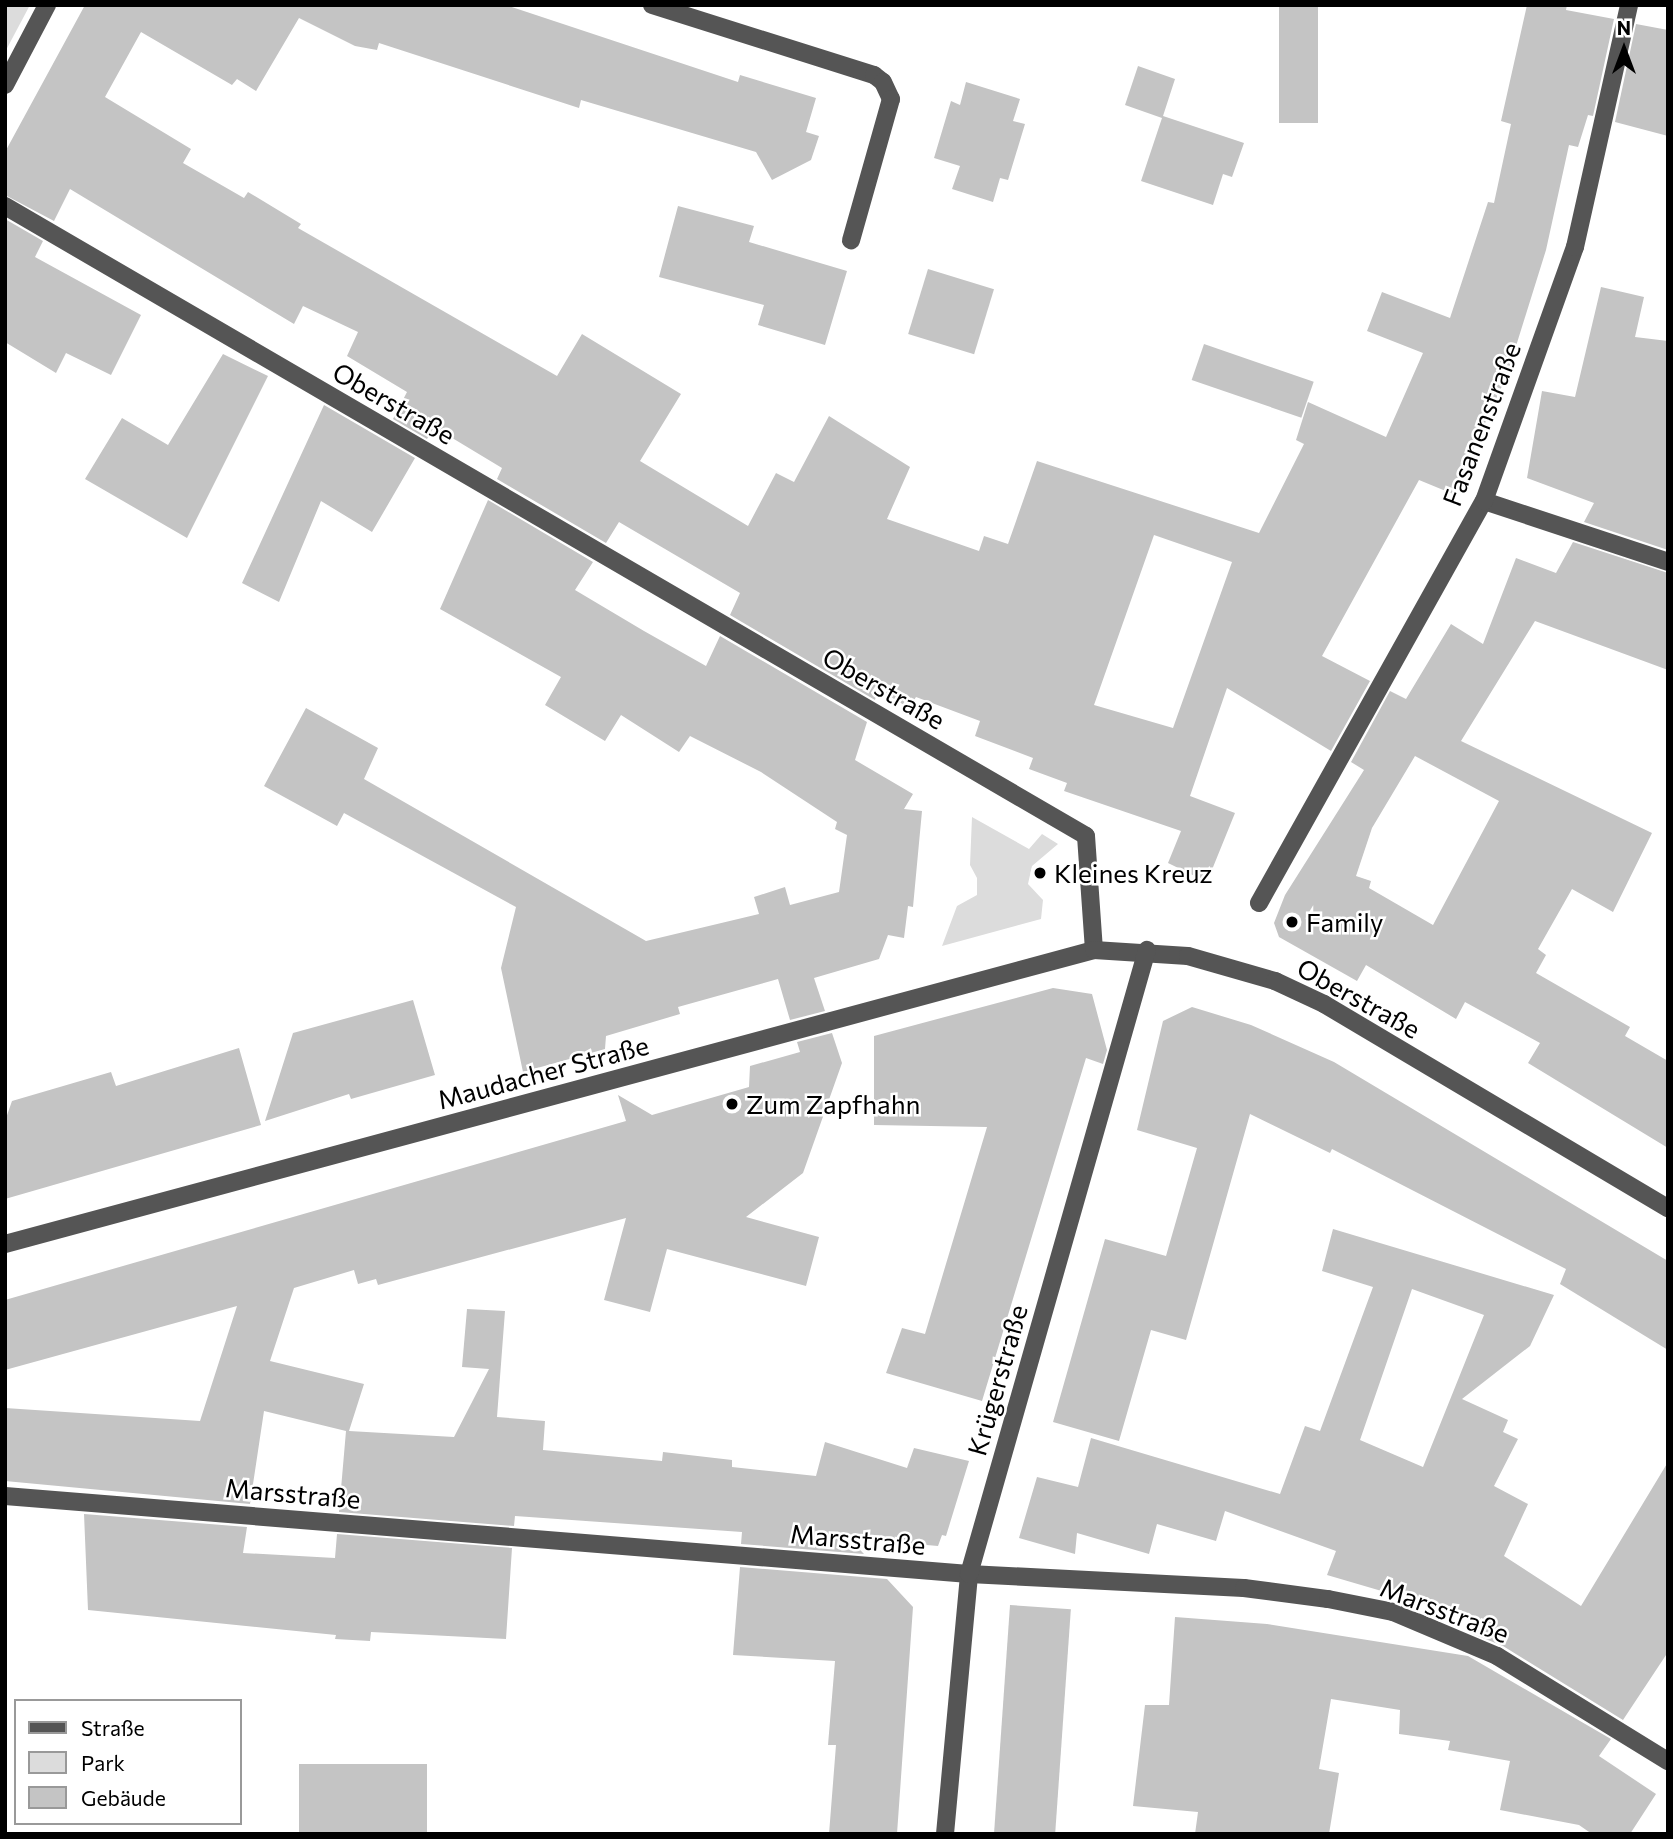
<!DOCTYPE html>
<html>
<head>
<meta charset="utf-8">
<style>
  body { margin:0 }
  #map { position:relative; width:1673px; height:1839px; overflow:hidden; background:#fff; font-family:Commissioner,sans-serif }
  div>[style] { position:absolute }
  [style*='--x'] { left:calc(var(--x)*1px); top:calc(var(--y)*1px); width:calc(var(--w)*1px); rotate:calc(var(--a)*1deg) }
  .green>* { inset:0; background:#dcdcdc }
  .building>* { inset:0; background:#c4c4c4; transform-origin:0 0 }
  .minor>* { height:18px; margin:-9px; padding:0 9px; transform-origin:9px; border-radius:9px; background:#555 }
  .dots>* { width:19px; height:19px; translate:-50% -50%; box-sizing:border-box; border:4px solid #fff; border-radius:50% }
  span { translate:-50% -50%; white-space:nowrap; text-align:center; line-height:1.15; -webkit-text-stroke:5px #fff; paint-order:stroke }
  .street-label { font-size:26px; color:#000 }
  .poi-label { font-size:26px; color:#000 }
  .left { translate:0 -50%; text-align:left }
  .frame { position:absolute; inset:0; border:7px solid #000; pointer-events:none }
  .legend { position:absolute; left:14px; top:1699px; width:228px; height:126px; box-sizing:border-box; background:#fff; border:2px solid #999; margin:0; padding:9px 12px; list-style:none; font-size:21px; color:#000 }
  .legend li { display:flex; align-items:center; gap:14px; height:35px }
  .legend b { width:35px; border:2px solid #999 }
  .north { position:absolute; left:1589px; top:14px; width:70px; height:70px; -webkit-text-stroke:5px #fff; paint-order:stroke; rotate:0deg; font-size:19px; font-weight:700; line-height:28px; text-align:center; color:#000 }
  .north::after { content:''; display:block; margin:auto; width:24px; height:32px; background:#000; clip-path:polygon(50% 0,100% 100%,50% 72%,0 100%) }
</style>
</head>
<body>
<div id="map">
  <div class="green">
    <div style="clip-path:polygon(5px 5px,30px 5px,5px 52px)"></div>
    <div style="clip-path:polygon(972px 817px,1029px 849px,1042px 834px,1058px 844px,1032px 866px,1028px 884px,1043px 900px,1041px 919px,942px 946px,957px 906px,977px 895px,977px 878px,970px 865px)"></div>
  </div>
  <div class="building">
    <div style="clip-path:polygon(evenodd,85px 5px,506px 5px,738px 82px,740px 75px,816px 98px,806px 132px,819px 136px,811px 160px,772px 180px,756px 152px,581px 100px,579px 108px,379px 43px,377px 50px,355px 46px,299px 18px,256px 91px,237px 79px,232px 85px,141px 32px,105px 97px,191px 149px,183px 163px,244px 198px,248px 192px,301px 224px,298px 228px,557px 376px,582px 334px,681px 394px,640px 461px,748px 526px,776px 473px,794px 482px,829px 416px,910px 467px,887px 519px,979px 551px,984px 536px,1008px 544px,1037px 461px,1259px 533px,1304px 444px,1296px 440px,1308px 402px,1386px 437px,1423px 353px,1367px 331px,1382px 292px,1450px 318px,1488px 202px,1494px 203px,1511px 124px,1501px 121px,1527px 5px,1567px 5px,1566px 10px,1614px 19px,1593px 116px,1588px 115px,1578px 147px,1569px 145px,1546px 250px,1507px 375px,1453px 494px,1419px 480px,1322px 656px,1370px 681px,1331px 751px,1227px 688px,1190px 796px,1235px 813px,1207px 882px,1168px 863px,1181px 831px,1064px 791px,1067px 783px,1029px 769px,1033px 758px,975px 736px,980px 721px,916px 697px,909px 708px,878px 689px,875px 700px,730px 615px,740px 593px,619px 522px,606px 543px,497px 479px,502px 468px,434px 427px,427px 439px,393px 419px,407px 392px,347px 356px,358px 332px,303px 306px,294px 324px,70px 189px,54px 221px,5px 195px,5px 152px,85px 5px,1154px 535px,1232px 562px,1173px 728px,1094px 705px,1154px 535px)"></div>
    <div style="left:1279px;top:5px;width:39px;height:118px"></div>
    <div style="clip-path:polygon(1636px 24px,1668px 30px,1668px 136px,1615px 122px)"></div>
    <div style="clip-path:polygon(1138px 66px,1175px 79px,1163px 116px,1244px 143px,1232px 177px,1223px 174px,1213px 205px,1141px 181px,1162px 118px,1125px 105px)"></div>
    <div style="clip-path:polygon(966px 82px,1020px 99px,1013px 121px,1025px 124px,1008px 180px,1000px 178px,993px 202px,952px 189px,960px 166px,934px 158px,951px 101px,960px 105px)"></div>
    <div style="clip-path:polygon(678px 206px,754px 226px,749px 242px,847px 271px,825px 345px,758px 325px,764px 305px,659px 277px)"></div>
    <div style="clip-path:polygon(5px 219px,43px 241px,35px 257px,141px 315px,111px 375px,66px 353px,56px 373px,5px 342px)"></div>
    <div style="left:928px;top:269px;width:69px;height:68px;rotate:17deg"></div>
    <div style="clip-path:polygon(1601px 287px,1644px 297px,1635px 337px,1668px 341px,1668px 550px,1584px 522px,1594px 503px,1527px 478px,1542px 391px,1575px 397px)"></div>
    <div style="left:1204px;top:344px;width:116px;height:38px;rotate:19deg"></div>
    <div style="clip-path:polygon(223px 354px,268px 376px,187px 538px,85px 479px,122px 418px,168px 445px)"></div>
    <div style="clip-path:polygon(324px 405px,415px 458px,372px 532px,321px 501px,279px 602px,242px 583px)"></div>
    <div style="clip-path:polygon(488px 500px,593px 562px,575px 590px,644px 631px,706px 666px,720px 636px,867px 722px,855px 760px,913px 794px,904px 809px,922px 811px,913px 907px,908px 906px,904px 938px,888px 935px,879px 959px,814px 978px,825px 1011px,790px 1020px,778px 979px,678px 1007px,680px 1014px,606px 1036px,605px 1049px,523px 1072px,501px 968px,516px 907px,344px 813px,337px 826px,264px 786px,306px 708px,378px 748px,364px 779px,646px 941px,759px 914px,754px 897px,785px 887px,790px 905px,839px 892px,847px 835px,835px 829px,837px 822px,761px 772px,690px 736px,679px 752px,621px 715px,605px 741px,545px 705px,561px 677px,440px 609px)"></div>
    <div style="clip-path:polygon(evenodd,1573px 542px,1668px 573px,1668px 670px,1535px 621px,1461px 741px,1652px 833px,1613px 912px,1572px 889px,1538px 949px,1546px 955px,1536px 973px,1630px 1027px,1625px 1036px,1668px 1061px,1668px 1148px,1528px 1063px,1540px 1043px,1465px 1002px,1456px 1019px,1366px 965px,1357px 981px,1279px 937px,1274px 923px,1285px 895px,1364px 770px,1351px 762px,1390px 691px,1406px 699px,1451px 624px,1483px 644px,1516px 558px,1556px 573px,1573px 542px,1415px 756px,1499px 801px,1433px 925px,1369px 888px,1371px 881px,1356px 876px,1372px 828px,1415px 756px)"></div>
    <div style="clip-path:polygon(1053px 988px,1092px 994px,1107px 1050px,1103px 1064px,1086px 1058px,982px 1401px,886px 1373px,902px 1328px,925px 1334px,987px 1127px,874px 1125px,874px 1036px)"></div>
    <div style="clip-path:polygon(413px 1000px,435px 1075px,351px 1099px,349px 1094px,265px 1121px,293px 1033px)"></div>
    <div style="clip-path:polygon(1192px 1007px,1251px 1025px,1334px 1062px,1668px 1261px,1668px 1350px,1560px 1284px,1566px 1269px,1332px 1149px,1330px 1153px,1250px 1114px,1186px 1340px,1151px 1330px,1119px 1441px,1053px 1422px,1105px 1239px,1166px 1256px,1197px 1148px,1137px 1130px,1163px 1021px)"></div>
    <div style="clip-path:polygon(832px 1033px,842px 1063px,803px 1173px,746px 1217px,819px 1237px,806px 1286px,667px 1249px,650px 1312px,604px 1300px,626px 1218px,378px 1285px,376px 1279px,358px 1284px,354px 1270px,294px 1288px,270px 1361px,364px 1384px,349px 1431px,454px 1437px,489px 1369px,462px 1367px,467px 1309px,505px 1311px,497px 1417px,545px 1421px,543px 1450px,662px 1461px,663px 1452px,732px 1460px,732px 1467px,816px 1476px,825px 1442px,907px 1468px,914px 1448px,969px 1461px,946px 1536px,942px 1535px,938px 1546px,849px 1538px,864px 1554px,741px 1544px,742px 1532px,515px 1516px,514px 1526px,339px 1512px,346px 1431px,264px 1411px,250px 1504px,5px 1481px,5px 1408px,200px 1421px,237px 1306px,5px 1370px,5px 1300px,626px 1121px,618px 1095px,652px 1115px,749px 1087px,750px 1066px,800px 1052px,797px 1042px)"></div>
    <div style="clip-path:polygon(239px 1048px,261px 1125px,5px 1199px,5px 1121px,12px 1101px,111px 1072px,116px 1086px)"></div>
    <div style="clip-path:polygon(evenodd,1333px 1229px,1554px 1295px,1530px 1346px,1462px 1399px,1508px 1420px,1503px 1432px,1518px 1439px,1494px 1486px,1528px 1504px,1504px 1556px,1581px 1606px,1668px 1462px,1668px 1652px,1623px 1720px,1503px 1646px,1473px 1634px,1477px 1619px,1327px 1575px,1336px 1551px,1225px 1511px,1216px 1541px,1157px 1524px,1149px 1554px,1077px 1533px,1075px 1554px,1019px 1538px,1037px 1477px,1078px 1487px,1091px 1438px,1280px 1494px,1305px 1426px,1320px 1431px,1373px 1287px,1322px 1271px,1333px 1229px,1412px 1289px,1484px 1315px,1423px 1467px,1360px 1440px,1412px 1289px)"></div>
    <div style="clip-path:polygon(84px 1514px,247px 1527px,243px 1553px,335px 1558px,337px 1534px,512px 1548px,506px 1639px,371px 1632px,370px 1641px,335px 1639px,336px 1635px,88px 1610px)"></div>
    <div style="clip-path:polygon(740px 1567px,887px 1579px,913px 1607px,897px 1834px,829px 1834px,836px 1745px,828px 1745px,835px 1661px,733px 1655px)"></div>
    <div style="left:1010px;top:1605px;width:61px;height:230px;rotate:4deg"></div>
    <div style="clip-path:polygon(1175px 1617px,1267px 1624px,1468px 1656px,1611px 1739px,1599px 1756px,1656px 1794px,1630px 1834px,1592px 1834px,1579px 1825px,1500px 1810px,1510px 1761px,1448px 1750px,1450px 1741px,1399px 1734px,1400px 1710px,1331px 1699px,1319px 1769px,1339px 1773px,1329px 1834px,1195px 1834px,1198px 1812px,1133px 1806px,1145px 1705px,1169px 1705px)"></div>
    <div style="left:299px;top:1764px;width:128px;height:70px"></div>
  </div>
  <div class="minor">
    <div style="--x:652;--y:5;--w:233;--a:17.5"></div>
    <div style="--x:874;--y:75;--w:11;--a:38"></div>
    <div style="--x:883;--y:82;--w:19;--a:65"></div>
    <div style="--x:891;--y:99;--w:147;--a:105.8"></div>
    <div style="--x:5;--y:85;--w:90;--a:-62.3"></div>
    <div style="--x:5;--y:206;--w:1251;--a:30.23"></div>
    <div style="--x:1086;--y:836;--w:114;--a:86"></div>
    <div style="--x:1484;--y:501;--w:194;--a:18.3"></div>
    <div style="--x:1259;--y:903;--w:461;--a:-60.8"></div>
    <div style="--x:1484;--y:501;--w:270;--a:-70.3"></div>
    <div style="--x:1575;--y:247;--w:248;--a:-77.4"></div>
    <div style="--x:5;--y:1244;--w:1128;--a:-15.11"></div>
    <div style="--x:1094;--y:950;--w:94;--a:3.7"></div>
    <div style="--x:1188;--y:956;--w:91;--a:16"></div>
    <div style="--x:1275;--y:981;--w:54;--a:25.1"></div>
    <div style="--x:1324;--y:1004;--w:400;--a:30.7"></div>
    <div style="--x:5;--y:1496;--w:967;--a:4.63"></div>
    <div style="--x:969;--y:1574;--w:275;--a:2.9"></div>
    <div style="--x:1244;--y:1588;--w:85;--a:7.5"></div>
    <div style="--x:1328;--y:1599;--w:66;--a:11.3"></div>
    <div style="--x:1393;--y:1612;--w:113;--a:22.9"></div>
    <div style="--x:1497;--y:1656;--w:201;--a:31.6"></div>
    <div style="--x:945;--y:1834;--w:261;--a:-84.7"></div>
    <div style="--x:969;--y:1574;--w:649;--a:-74.08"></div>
  </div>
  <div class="dots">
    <div style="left:1040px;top:873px;background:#000"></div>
    <div style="left:1292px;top:922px;background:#000"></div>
    <div style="left:732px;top:1104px;background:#000"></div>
  </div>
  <div class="street-label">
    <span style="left:394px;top:403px;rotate:30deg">Oberstraße</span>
    <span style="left:1481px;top:424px;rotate:-69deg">Fasanenstraße</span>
    <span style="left:884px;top:688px;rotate:30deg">Oberstraße</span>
    <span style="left:1359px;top:998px;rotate:29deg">Oberstraße</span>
    <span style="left:543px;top:1072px;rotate:-15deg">Maudacher Straße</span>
    <span style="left:997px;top:1380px;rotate:-74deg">Krügerstraße</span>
    <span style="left:293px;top:1493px;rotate:5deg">Marsstraße</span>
    <span style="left:858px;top:1539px;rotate:5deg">Marsstraße</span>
    <span style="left:1445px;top:1610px;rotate:21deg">Marsstraße</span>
  </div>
  <div class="poi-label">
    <span class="left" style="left:1054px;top:873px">Kleines Kreuz</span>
    <span class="left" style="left:1306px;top:922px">Family</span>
    <span class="left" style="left:746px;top:1104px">Zum Zapfhahn</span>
  </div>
  <div class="frame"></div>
  <ul class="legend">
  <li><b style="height:9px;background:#555"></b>Straße</li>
  <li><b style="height:19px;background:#dcdcdc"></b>Park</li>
  <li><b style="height:19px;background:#c4c4c4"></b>Gebäude</li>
  </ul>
  <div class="north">N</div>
</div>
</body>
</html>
